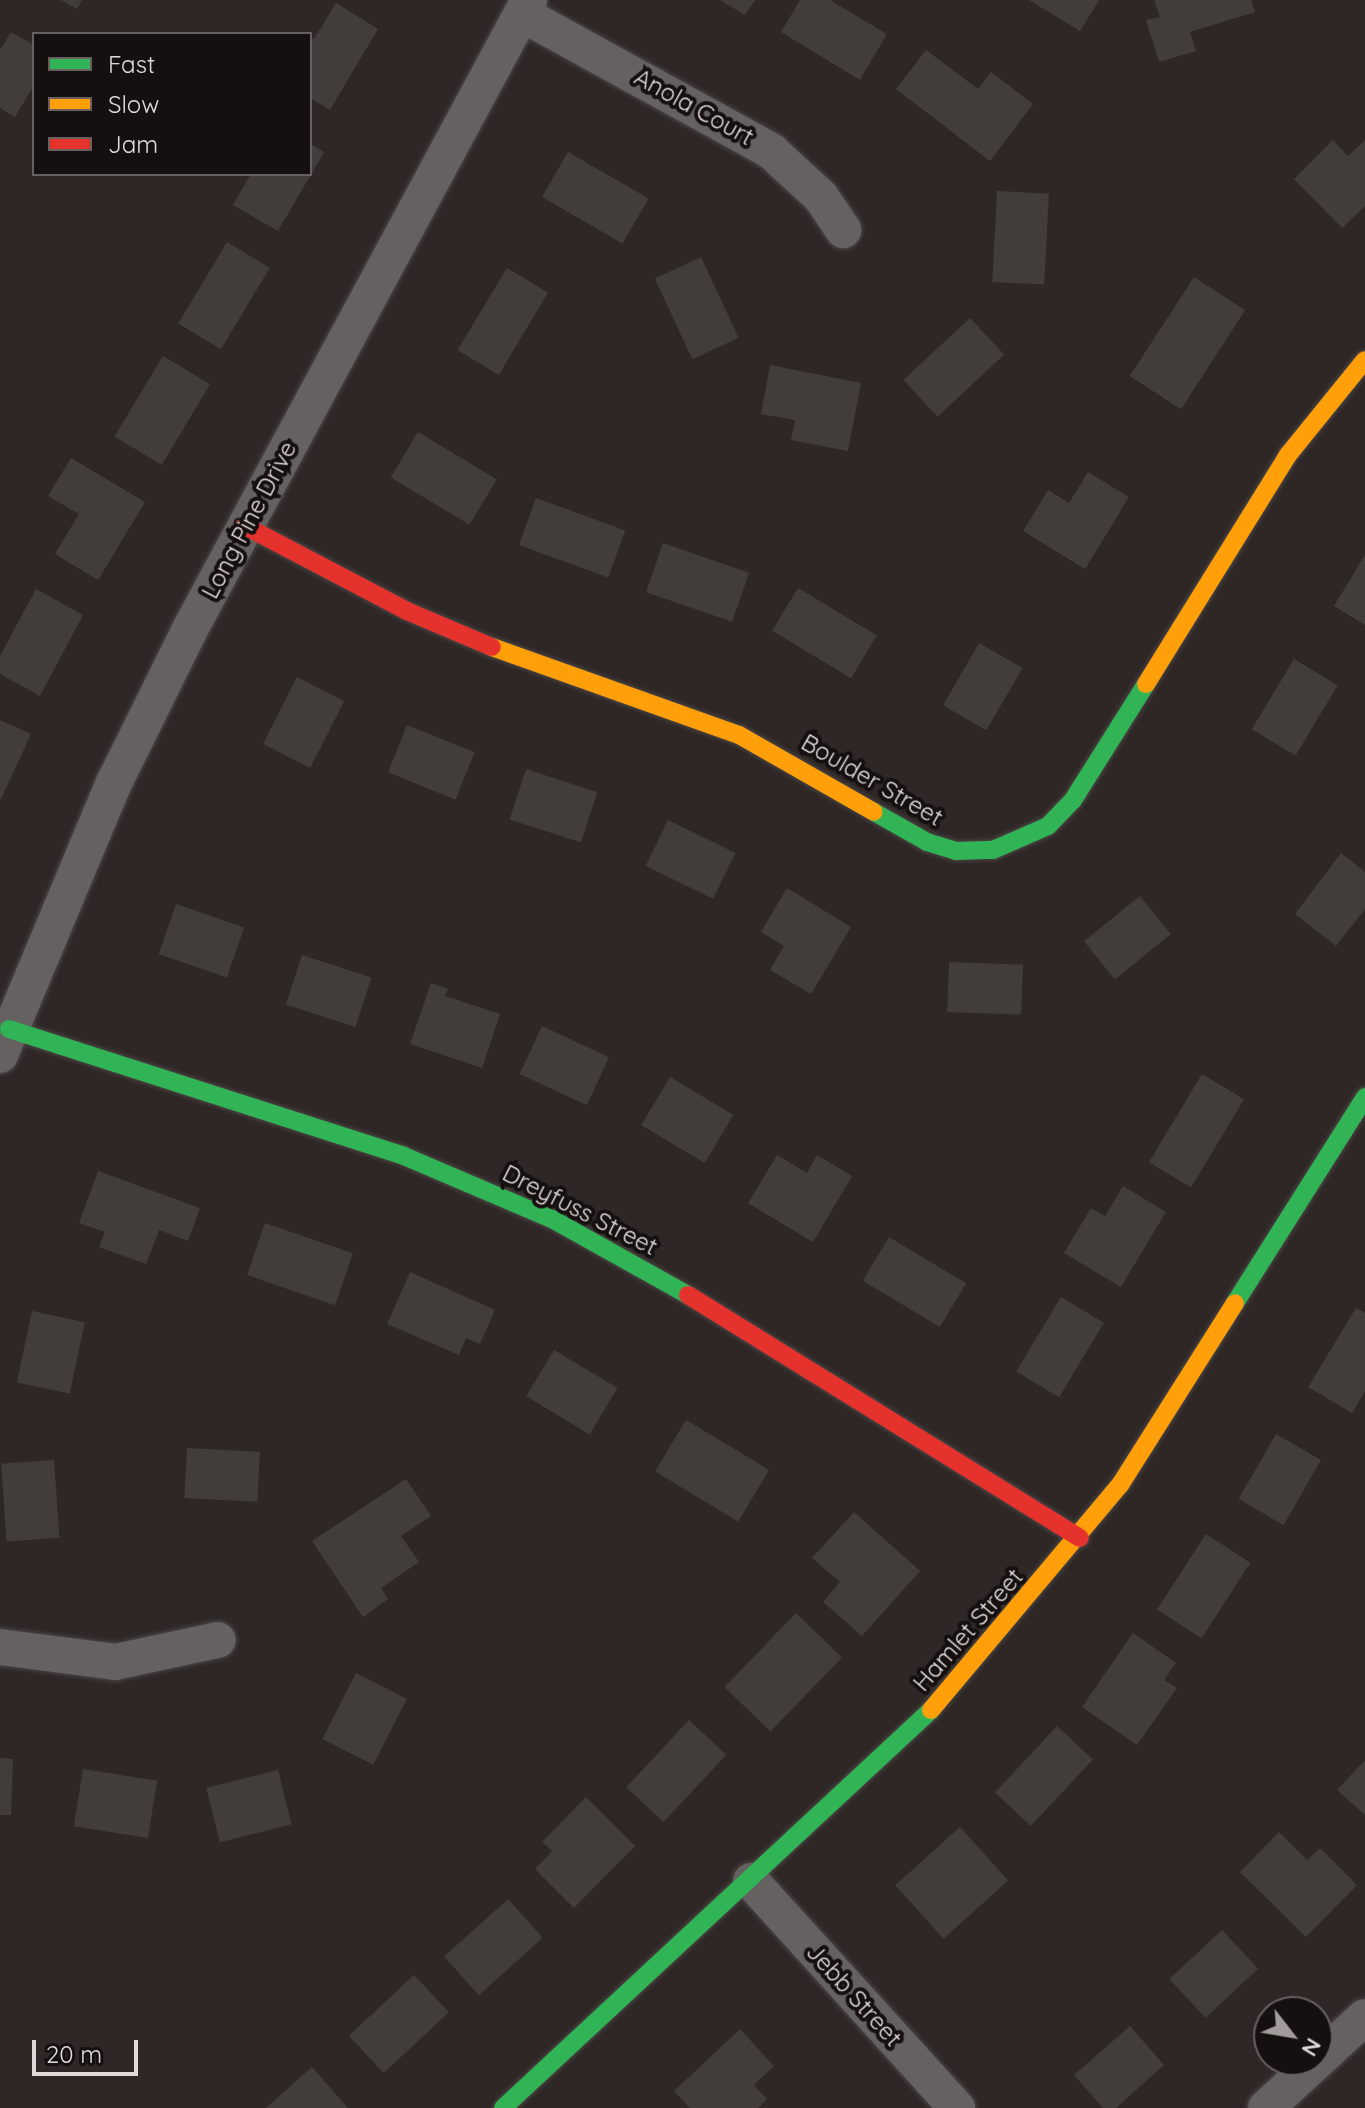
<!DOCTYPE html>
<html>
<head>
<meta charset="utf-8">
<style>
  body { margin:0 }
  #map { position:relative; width:1365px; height:2108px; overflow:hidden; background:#2e2726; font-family:Quicksand,sans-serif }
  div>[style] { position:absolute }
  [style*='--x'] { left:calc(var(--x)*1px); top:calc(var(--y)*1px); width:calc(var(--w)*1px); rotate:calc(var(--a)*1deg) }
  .building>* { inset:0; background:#423d3b; transform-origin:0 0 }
  .roads { filter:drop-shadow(0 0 2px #4a4544) drop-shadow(0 0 2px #4a4544) }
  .street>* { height:36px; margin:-18px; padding:0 18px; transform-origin:18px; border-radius:18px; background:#656160 }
  .fast>* { height:18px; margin:-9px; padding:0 9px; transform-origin:9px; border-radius:9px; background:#30b455 }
  .slow>* { height:18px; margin:-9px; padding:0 9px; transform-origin:9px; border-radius:9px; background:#ff9f0a }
  .jam>* { height:18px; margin:-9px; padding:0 9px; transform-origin:9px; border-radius:9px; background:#e5322d }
  span { translate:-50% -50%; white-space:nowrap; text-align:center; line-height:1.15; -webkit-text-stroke:8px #15100f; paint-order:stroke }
  .street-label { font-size:24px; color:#e1d9d7 }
  .legend { position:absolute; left:32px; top:32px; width:280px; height:144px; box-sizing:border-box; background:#15100f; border:2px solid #67605f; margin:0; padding:10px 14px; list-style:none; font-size:24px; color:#e1d9d7 }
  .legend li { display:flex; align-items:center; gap:16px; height:40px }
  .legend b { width:40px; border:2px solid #67605f }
  .north { position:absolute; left:1253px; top:1996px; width:80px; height:80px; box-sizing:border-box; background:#15100f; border:2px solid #67605f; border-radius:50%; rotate:121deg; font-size:22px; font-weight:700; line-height:32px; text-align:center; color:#e1d9d7 }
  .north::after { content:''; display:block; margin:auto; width:28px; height:36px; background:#a29b99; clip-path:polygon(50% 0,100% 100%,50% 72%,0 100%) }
  .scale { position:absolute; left:32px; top:2040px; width:106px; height:36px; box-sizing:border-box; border:4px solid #e1d9d7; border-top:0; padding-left:10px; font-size:24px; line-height:28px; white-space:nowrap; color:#e1d9d7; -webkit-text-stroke:6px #15100f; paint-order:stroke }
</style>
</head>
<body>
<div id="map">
  <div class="building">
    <div style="clip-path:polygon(61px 0,82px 0,77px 9px)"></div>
    <div style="clip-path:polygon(720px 0,755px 0,745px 15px)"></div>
    <div style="clip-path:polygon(800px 0,830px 0,887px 34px,860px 80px,781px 32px)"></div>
    <div style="clip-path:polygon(1029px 0,1099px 0,1080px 31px)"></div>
    <div style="clip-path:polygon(1154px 0,1251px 0,1255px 12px,1190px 32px,1196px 51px,1159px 62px,1146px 20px,1160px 17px)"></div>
    <div style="clip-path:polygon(336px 3px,378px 29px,330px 110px,310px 98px,310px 37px,314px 39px)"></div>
    <div style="clip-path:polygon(11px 32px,34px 45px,34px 85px,15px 117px,0 108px,0 50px)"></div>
    <div style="clip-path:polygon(926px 50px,978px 89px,991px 72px,1033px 104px,990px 161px,896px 89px)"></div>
    <div style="clip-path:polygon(1333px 140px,1348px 156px,1365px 140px,1365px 206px,1342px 228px,1294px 179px)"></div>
    <div style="clip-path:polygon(310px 144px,324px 152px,278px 231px,233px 205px,251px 174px,310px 174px)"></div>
    <div style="left:568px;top:152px;width:93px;height:52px;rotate:30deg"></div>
    <div style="left:997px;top:191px;width:52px;height:91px;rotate:3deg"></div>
    <div style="left:227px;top:242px;width:50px;height:95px;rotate:31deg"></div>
    <div style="left:701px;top:257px;width:89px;height:51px;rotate:65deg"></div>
    <div style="left:507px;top:268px;width:48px;height:96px;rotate:31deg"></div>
    <div style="left:1194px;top:277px;width:61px;height:118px;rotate:33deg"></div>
    <div style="left:970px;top:318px;width:50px;height:91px;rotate:47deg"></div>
    <div style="left:163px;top:356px;width:55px;height:94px;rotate:31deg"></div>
    <div style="clip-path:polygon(770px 365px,861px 383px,848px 451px,791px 440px,795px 420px,761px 414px)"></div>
    <div style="left:418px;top:432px;width:92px;height:53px;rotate:31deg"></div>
    <div style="clip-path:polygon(71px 458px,145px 502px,98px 580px,55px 554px,79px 514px,48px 496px)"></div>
    <div style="clip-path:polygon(1088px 472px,1129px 497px,1085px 569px,1023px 531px,1048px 490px,1069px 503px)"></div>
    <div style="left:536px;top:498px;width:95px;height:50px;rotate:20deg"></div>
    <div style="left:663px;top:543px;width:91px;height:52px;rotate:19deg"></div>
    <div style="clip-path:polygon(1365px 555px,1365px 625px,1334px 606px)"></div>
    <div style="left:798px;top:588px;width:92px;height:50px;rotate:31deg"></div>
    <div style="clip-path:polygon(36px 589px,83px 615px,40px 696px,0 674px,0 656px)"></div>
    <div style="left:979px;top:643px;width:50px;height:72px;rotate:30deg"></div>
    <div style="left:1294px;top:659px;width:51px;height:82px;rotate:31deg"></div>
    <div style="left:297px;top:677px;width:53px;height:75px;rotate:27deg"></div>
    <div style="clip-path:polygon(0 720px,31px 734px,0 801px)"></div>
    <div style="left:407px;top:725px;width:73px;height:51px;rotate:22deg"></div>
    <div style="left:526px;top:769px;width:75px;height:53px;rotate:18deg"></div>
    <div style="left:668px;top:820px;width:75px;height:51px;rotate:26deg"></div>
    <div style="clip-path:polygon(1341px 853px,1365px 872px,1365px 909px,1336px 946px,1295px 914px)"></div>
    <div style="clip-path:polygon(787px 888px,851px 927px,811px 994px,770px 970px,784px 946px,761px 932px)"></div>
    <div style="left:1140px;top:896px;width:49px;height:72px;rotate:51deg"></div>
    <div style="left:176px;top:904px;width:72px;height:53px;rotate:19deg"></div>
    <div style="left:302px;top:955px;width:73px;height:52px;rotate:18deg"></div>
    <div style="left:949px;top:962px;width:74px;height:50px;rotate:2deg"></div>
    <div style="clip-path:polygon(431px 983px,448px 989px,445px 996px,500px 1014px,482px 1068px,410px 1044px)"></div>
    <div style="left:542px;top:1026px;width:74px;height:53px;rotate:25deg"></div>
    <div style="left:1202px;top:1074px;width:49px;height:103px;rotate:31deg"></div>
    <div style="left:670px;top:1077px;width:74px;height:56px;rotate:31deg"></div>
    <div style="clip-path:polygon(777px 1155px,807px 1173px,817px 1155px,852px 1176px,813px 1242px,748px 1203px)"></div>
    <div style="clip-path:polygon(98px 1171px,200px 1208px,188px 1241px,159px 1230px,146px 1264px,99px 1247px,105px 1232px,79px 1223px)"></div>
    <div style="clip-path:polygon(1123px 1186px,1166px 1212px,1121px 1287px,1064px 1253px,1091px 1208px,1105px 1216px)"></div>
    <div style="left:265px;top:1223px;width:93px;height:55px;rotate:19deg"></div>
    <div style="left:889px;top:1237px;width:90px;height:51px;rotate:31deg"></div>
    <div style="clip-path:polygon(410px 1272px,495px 1310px,480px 1344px,466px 1338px,459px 1355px,387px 1324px)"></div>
    <div style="left:1061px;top:1297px;width:50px;height:87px;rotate:31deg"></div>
    <div style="clip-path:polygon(1356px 1308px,1365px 1313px,1365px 1391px,1352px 1413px,1308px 1387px)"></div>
    <div style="left:32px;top:1311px;width:54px;height:73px;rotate:12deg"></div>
    <div style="left:554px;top:1350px;width:74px;height:54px;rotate:31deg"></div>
    <div style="left:686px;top:1420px;width:97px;height:60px;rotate:31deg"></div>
    <div style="left:1276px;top:1434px;width:52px;height:75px;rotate:30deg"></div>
    <div style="left:187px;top:1448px;width:73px;height:50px;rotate:3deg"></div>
    <div style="left:54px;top:1460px;width:78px;height:53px;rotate:86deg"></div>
    <div style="clip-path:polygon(406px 1479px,431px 1516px,401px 1536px,419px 1562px,381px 1588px,388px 1599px,363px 1617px,312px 1541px)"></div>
    <div style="clip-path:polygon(854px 1512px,920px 1571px,862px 1636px,823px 1602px,840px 1582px,812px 1558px)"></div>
    <div style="left:1206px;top:1534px;width:53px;height:90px;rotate:33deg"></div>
    <div style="left:796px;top:1613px;width:64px;height:103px;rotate:44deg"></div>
    <div style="clip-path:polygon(1133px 1633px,1176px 1663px,1164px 1680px,1177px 1688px,1137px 1745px,1082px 1707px)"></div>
    <div style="left:356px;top:1673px;width:57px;height:74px;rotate:27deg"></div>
    <div style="left:689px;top:1720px;width:51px;height:92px;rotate:43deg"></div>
    <div style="left:1057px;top:1726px;width:49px;height:91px;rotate:43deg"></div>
    <div style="clip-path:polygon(0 1758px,13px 1759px,11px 1815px,0 1815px)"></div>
    <div style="clip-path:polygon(1365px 1760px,1365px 1815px,1337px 1790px)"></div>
    <div style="left:83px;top:1769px;width:75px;height:58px;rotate:9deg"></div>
    <div style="left:278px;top:1770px;width:56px;height:74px;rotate:76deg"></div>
    <div style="clip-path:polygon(586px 1797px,635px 1846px,574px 1908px,535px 1869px,552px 1851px,542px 1842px)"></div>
    <div style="left:960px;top:1827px;width:72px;height:87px;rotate:48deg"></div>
    <div style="clip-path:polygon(1279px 1832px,1307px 1860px,1320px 1848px,1357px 1885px,1306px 1937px,1240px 1872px)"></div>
    <div style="left:508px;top:1899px;width:52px;height:86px;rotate:48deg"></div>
    <div style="left:1222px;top:1930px;width:53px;height:72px;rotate:47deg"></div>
    <div style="left:414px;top:1975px;width:51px;height:89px;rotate:47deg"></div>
    <div style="clip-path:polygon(1130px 2026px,1164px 2065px,1116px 2108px,1103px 2108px,1074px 2075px)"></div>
    <div style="clip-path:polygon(740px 2029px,774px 2066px,754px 2085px,767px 2099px,758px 2108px,690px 2108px,674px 2091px)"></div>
    <div style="clip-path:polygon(312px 2067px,348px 2108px,266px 2108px)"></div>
  </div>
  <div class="roads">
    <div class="street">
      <div style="--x:522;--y:14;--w:284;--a:28.8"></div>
      <div style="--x:771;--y:151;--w:68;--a:42.6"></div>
      <div style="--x:821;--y:197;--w:40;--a:56"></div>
      <div style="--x:0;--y:1055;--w:295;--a:-67.3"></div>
      <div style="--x:114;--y:783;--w:169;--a:-63.7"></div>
      <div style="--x:189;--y:631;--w:717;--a:-61.68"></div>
      <div style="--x:0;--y:1647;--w:116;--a:7.4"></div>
      <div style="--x:115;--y:1662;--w:105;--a:-12.1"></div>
      <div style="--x:751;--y:1881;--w:307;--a:47.8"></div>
      <div style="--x:1266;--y:2108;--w:134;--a:-42.6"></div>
    </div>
    <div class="fast">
      <div style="--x:874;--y:812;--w:61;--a:29.5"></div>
      <div style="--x:927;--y:842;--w:30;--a:17"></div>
      <div style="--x:956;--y:851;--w:37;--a:-2"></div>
      <div style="--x:993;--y:850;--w:60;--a:-23.6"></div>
      <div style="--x:1048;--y:826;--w:36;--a:-46"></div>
      <div style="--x:1073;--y:800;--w:137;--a:-57.8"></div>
      <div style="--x:9;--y:1029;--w:415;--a:17.8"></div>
      <div style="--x:404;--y:1156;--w:161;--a:23.1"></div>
      <div style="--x:552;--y:1219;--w:156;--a:29.2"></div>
      <div style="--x:1235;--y:1303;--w:244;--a:-57.7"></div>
      <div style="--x:503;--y:2108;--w:584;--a:-42.92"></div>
    </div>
    <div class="slow">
      <div style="--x:492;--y:647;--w:262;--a:19.6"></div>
      <div style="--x:739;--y:735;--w:155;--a:29.7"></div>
      <div style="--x:1146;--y:684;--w:269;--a:-58.2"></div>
      <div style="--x:1288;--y:455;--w:122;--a:-51"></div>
      <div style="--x:931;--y:1710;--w:294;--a:-50"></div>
      <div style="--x:1120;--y:1485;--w:215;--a:-57.7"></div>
    </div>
    <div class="jam">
      <div style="--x:245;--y:526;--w:183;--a:27.7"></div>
      <div style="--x:407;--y:611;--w:92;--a:23"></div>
      <div style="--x:688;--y:1295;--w:461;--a:31.8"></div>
    </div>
  </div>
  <div class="street-label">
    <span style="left:694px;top:107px;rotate:29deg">Anola Court</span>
    <span style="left:249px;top:520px;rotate:-62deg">Long Pine Drive</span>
    <span style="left:872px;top:780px;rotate:30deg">Boulder Street</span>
    <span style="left:580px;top:1210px;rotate:27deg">Dreyfuss Street</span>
    <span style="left:968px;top:1630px;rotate:-49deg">Hamlet Street</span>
    <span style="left:854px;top:1995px;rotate:48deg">Jebb Street</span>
  </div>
  <ul class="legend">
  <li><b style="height:10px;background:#30b455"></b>Fast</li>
  <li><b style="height:10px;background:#ff9f0a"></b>Slow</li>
  <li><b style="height:10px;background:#e5322d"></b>Jam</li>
  </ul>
  <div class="north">N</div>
  <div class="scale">20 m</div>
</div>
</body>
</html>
